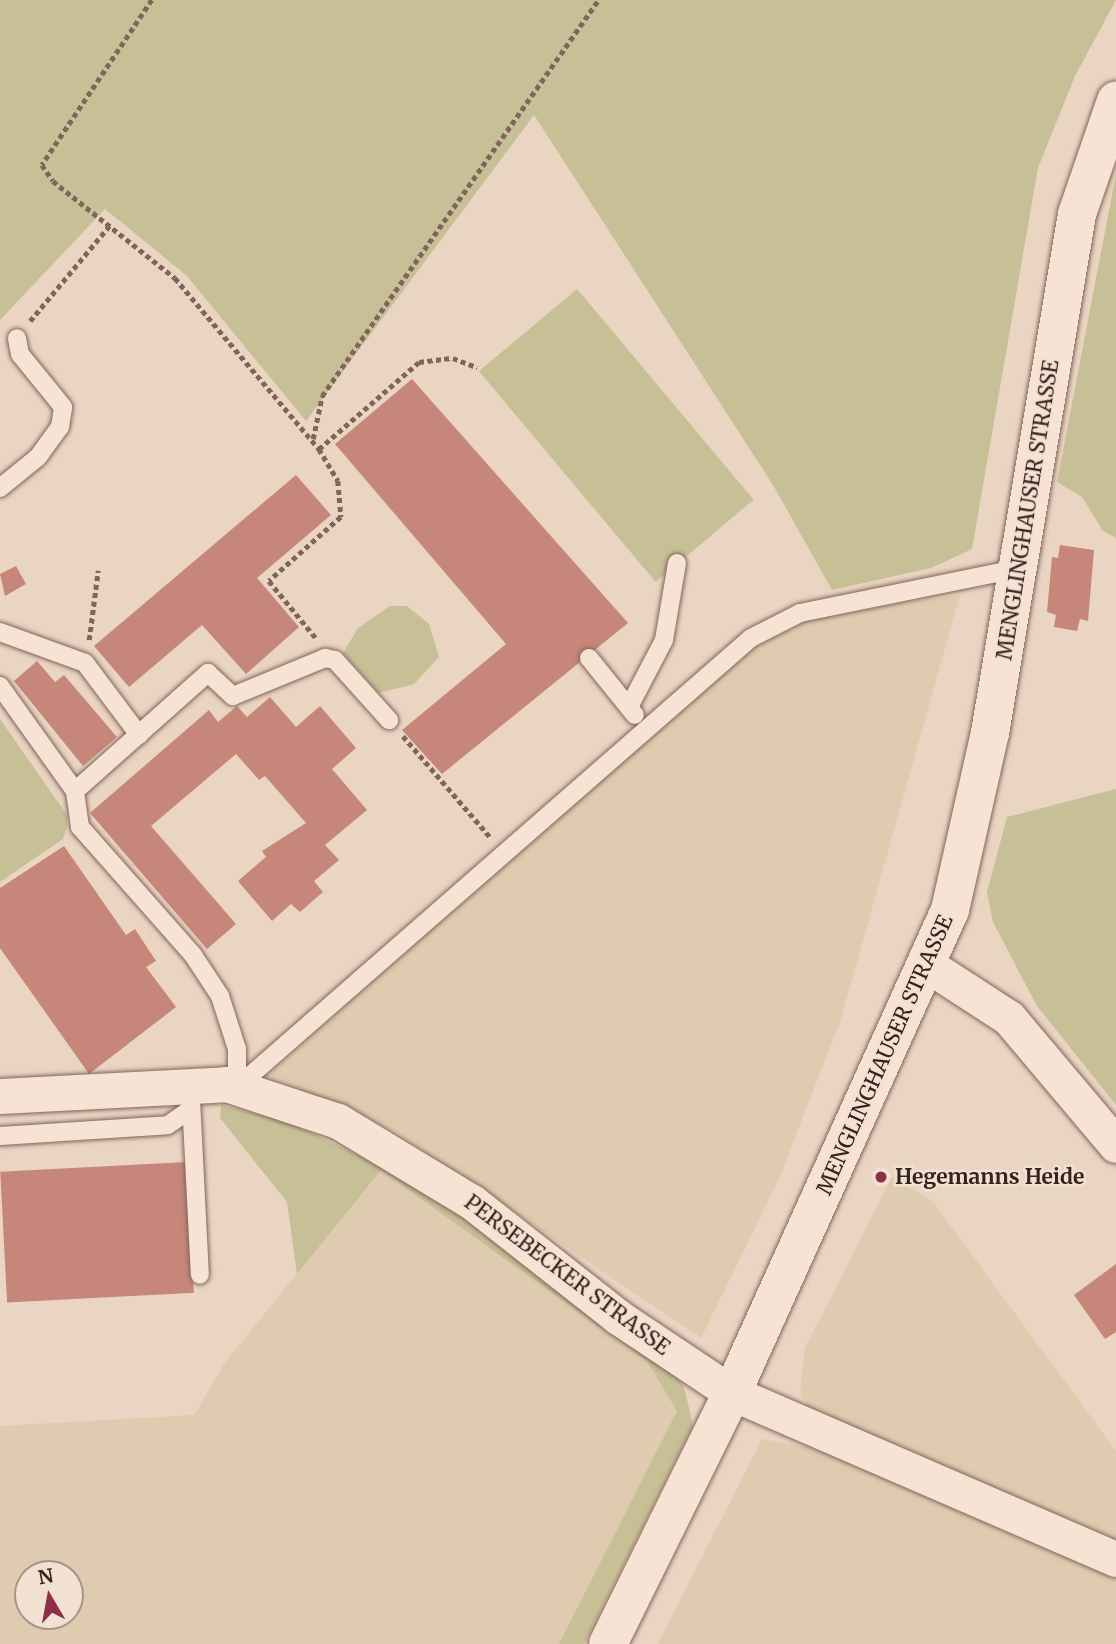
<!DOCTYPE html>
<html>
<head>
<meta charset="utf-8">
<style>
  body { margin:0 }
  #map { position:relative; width:1116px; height:1644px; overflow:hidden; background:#ead4c2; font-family:Merriweather,serif }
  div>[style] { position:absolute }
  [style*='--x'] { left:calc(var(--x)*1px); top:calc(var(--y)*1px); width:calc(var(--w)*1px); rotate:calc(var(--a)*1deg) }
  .farmland>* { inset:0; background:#dfcbb0 }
  .green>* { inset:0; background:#c7c097; transform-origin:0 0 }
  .building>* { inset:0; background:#c6867a; transform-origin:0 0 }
  .path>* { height:4.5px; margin-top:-2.25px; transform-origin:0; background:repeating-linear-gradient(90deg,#82655a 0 5px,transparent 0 8.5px) }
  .roads { filter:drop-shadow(0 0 2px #82655a) drop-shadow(0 0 2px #82655a) }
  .service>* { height:18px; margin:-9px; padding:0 9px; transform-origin:9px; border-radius:9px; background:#f6e3d4 }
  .minor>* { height:35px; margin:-17.5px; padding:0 17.5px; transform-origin:17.5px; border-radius:17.5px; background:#f6e3d4 }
  .tertiary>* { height:38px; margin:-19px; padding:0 19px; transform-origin:19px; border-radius:19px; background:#f6e3d4 }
  .dots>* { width:19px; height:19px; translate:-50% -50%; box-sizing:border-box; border:4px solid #f2e0d1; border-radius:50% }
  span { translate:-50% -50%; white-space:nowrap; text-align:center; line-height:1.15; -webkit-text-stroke:5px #f2e0d1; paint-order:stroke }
  .street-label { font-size:21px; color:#33231e }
  .poi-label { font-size:21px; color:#33231e; font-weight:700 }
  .left { translate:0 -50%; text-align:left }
  .north { position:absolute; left:14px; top:1560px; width:70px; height:70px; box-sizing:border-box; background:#f2e0d1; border:2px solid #a69489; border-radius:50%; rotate:350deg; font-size:19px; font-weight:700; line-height:28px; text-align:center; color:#33231e }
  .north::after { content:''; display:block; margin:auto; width:24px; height:32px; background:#8d2f48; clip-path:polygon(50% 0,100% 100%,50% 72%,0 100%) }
</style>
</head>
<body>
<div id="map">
  <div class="farmland">
    <div style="clip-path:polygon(960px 595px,841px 1019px,778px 1181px,701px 1338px,393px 1130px,267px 1076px,761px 640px,817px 614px)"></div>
    <div style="clip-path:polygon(evenodd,381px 1169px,647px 1361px,678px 1411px,559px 1644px,0 1644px,0 1426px,194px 1415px,224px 1364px,381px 1169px,28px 1574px,70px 1574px,70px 1616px,28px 1616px,28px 1574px)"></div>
    <div style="clip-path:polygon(892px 1177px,933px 1202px,1116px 1451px,1116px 1544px,818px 1424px,800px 1392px,805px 1348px)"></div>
    <div style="clip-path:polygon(762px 1439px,812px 1448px,1116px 1572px,1116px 1644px,658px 1644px)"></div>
  </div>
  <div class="green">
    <div style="clip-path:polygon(0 0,1116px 0,1075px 76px,1038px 168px,972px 549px,931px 568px,832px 590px,773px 485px,534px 115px,306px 421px,186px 275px,105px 209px,0 320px)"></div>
    <div style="clip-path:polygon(1116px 174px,1116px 538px,1103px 531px,1082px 497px,1057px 482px)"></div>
    <div style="left:577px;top:289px;width:275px;height:128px;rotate:50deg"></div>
    <div style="clip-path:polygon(390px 606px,407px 606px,429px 624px,439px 657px,414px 684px,379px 693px,343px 653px,358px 628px)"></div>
    <div style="clip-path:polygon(0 719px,67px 815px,67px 826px,63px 839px,0 882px)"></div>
    <div style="clip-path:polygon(1116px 789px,1116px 1105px,1037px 1006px,993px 922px,987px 892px,1007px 817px)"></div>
    <div style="clip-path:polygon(221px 1105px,288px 1122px,419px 1184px,671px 1369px,684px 1387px,693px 1425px,584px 1644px,559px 1644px,677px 1411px,647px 1361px,381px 1170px,297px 1274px,287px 1202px,220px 1118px)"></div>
  </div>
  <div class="building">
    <div style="clip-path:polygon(412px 379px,628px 623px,442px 774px,402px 730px,506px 644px,335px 444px)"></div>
    <div style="clip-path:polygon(296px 475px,331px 515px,257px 578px,299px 627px,246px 674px,202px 625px,129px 687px,94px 646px)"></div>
    <div style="clip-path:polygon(1060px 545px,1094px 550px,1088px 621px,1080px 619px,1077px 631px,1054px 627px,1056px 615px,1047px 612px,1052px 557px,1058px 558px)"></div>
    <div style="clip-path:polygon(16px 566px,26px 584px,5px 596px,0 574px)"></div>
    <div style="clip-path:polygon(37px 661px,55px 682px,64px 675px,117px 737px,83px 766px,14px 681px)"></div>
    <div style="clip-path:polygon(270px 697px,296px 727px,320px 706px,356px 748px,332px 769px,367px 810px,325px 845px,339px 860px,314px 881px,323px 892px,300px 912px,291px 904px,272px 921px,238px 881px,266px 857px,262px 851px,306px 823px,265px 776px,259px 780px,236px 754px,151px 826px,236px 924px,207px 949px,90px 813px,209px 710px,218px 722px,237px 706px,247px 717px)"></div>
    <div style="clip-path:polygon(64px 846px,126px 935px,135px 929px,156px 961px,146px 967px,176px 1007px,89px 1074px,0 948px,0 888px)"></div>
    <div style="left:187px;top:1162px;width:131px;height:187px;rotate:87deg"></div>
    <div style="clip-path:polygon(1116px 1264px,1116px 1332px,1105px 1339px,1074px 1295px)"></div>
  </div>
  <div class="path">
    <div style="--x:152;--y:0;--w:198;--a:123.7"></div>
    <div style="--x:42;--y:165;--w:19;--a:55"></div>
    <div style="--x:53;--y:181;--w:156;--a:38.5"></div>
    <div style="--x:175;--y:278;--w:224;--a:49.9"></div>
    <div style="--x:319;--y:449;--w:37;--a:59"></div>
    <div style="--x:338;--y:481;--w:36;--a:85"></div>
    <div style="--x:341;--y:517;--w:96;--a:138.4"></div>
    <div style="--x:269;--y:581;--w:74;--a:50.5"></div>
    <div style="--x:30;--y:321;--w:125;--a:-50.2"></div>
    <div style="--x:313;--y:439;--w:44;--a:-78.2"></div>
    <div style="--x:322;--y:396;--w:483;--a:-55.1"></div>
    <div style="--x:319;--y:449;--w:133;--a:-41"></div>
    <div style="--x:419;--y:362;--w:34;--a:-7"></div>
    <div style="--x:453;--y:358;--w:26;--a:21"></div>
    <div style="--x:89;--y:640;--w:70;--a:-82.6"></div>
    <div style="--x:403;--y:736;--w:135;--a:49.2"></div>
  </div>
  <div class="roads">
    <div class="service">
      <div style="--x:0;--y:488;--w:49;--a:-39.2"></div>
      <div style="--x:38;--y:457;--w:37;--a:-54"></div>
      <div style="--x:60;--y:427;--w:20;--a:-81"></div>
      <div style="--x:63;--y:407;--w:68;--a:-129.1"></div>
      <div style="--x:20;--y:354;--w:16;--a:-101"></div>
      <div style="--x:0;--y:632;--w:90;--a:20"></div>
      <div style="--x:85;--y:663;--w:90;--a:53.1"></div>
      <div style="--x:589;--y:658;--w:73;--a:51.1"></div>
      <div style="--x:0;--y:686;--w:129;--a:54.5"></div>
      <div style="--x:629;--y:707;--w:76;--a:-62.4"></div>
      <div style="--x:664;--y:640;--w:78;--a:-80.4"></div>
      <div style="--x:237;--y:1087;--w:682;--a:-41.14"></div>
      <div style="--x:751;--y:638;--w:55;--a:-27"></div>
      <div style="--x:800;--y:613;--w:221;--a:-11.5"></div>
      <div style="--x:237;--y:1087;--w:38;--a:-90"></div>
      <div style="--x:237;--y:1049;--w:56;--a:-107.8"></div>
      <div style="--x:220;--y:996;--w:49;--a:-123.4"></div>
      <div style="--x:193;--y:955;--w:171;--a:-131.4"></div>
      <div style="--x:80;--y:827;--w:36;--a:-98"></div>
      <div style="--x:75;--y:791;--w:178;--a:-41.6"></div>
      <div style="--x:208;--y:673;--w:34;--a:43"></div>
      <div style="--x:233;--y:696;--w:100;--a:-22.4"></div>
      <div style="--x:325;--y:658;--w:10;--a:11"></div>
      <div style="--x:335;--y:660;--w:81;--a:48"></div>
      <div style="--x:191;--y:1100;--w:175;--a:87.1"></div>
      <div style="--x:0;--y:1136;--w:168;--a:-3.7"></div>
      <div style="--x:168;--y:1125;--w:28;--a:-35"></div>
    </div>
    <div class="minor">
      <div style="--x:929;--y:966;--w:95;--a:33"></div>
      <div style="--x:1009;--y:1018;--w:166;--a:49.9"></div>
      <div style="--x:0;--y:1096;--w:226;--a:-3"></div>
      <div style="--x:226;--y:1084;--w:118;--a:18.3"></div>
      <div style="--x:338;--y:1121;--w:157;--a:31.2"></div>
      <div style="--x:472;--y:1202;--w:186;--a:38.2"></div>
      <div style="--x:618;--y:1317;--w:137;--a:33.7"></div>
      <div style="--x:732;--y:1393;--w:418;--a:23.4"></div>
    </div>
    <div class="tertiary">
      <div style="--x:608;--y:1644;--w:280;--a:-63.7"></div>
      <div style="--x:732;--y:1393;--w:530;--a:-65.71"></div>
      <div style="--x:950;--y:910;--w:181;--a:-77.3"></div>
      <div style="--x:990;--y:733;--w:526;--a:-80.48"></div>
      <div style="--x:1077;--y:214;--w:120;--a:-71"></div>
    </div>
  </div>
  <div class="dots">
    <div style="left:881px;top:1177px;background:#8d2f48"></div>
  </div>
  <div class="street-label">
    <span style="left:1028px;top:510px;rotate:-81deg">MENGLINGHAUSER STRASSE</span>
    <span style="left:885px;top:1055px;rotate:-66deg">MENGLINGHAUSER STRASSE</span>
    <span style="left:567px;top:1275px;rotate:37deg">PERSEBECKER STRASSE</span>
  </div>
  <div class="poi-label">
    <span class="left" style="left:895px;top:1177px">Hegemanns Heide</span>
  </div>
  <div class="north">N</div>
</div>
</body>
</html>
